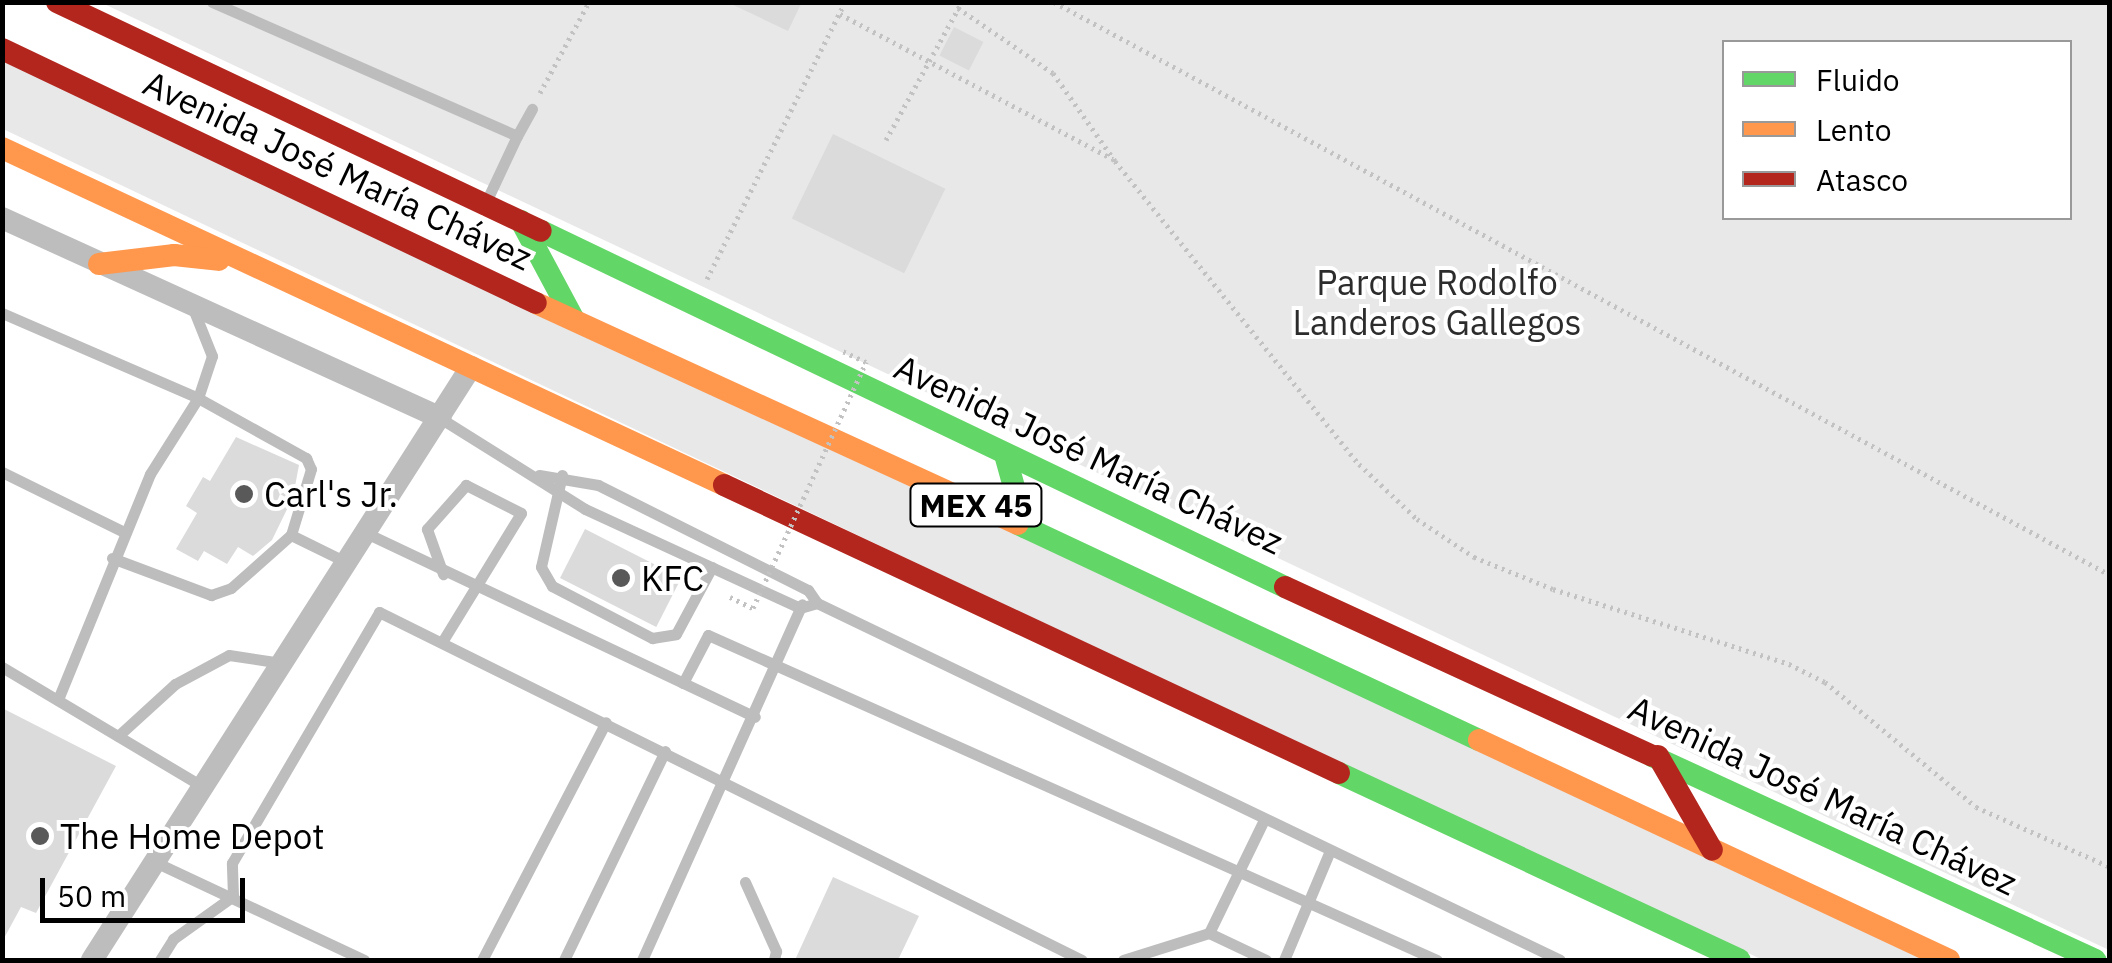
<!DOCTYPE html>
<html>
<head>
<meta charset="utf-8">
<style>
  body { margin:0 }
  #map { position:relative; width:2112px; height:963px; overflow:hidden; background:#fff; font-family:"IBM Plex Sans",sans-serif }
  div>[style] { position:absolute }
  [style*='--x'] { left:calc(var(--x)*1px); top:calc(var(--y)*1px); width:calc(var(--w)*1px); rotate:calc(var(--a)*1deg) }
  .green>* { inset:0; background:#e8e8e8 }
  .building>* { inset:0; background:#dbdbdb; transform-origin:0 0 }
  .path>* { height:5px; margin-top:-2.5px; transform-origin:0; background:repeating-linear-gradient(90deg,#c2c2c2 0 2.5px,transparent 0 7.5px) }
  .lane>* { height:11px; margin:-5.5px; padding:0 5.5px; transform-origin:5.5px; border-radius:5.5px; background:#bdbdbd }
  .street>* { height:22px; margin:-11px; padding:0 11px; transform-origin:11px; border-radius:11px; background:#bdbdbd }
  .fast>* { height:22px; margin:-11px; padding:0 11px; transform-origin:11px; border-radius:11px; background:#63d668 }
  .slow>* { height:22px; margin:-11px; padding:0 11px; transform-origin:11px; border-radius:11px; background:#ff974d }
  .jam>* { height:22px; margin:-11px; padding:0 11px; transform-origin:11px; border-radius:11px; background:#b3261e }
  .path-bridge>* { height:5px; margin-top:-2.5px; transform-origin:0; background:repeating-linear-gradient(90deg,#c2c2c2 0 2.5px,transparent 0 7.5px) }
  .dots>* { width:28px; height:28px; translate:-50% -50%; box-sizing:border-box; border:5px solid #fff; border-radius:50% }
  span { translate:-50% -50%; white-space:nowrap; text-align:center; line-height:1.15; -webkit-text-stroke:8px #fff; paint-order:stroke }
  .shield-label span { padding:2px 8px; background:#fff; border:2px solid; border-radius:8px; -webkit-text-stroke-width:0 }
  .shield-label { font-size:32px; color:#000; font-weight:700 }
  .street-label { font-size:35px; color:#000 }
  .park-label { font-size:35px; color:#2c2c2c }
  .poi-label { font-size:35px; color:#000 }
  .left { translate:0 -50%; text-align:left }
  .frame { position:absolute; inset:0; border:5px solid #000; pointer-events:none }
  .legend { position:absolute; left:1722px; top:40px; width:350px; height:180px; box-sizing:border-box; background:#fff; border:2px solid #999; margin:0; padding:12px 18px; list-style:none; font-size:30px; color:#000 }
  .legend li { display:flex; align-items:center; gap:20px; height:50px }
  .legend b { width:50px; border:2px solid #999 }
  .scale { position:absolute; left:40px; top:878px; width:205px; height:45px; box-sizing:border-box; border:5px solid #000; border-top:0; padding-left:12px; font-size:30px; line-height:35px; white-space:nowrap; color:#000; -webkit-text-stroke:8px #fff; paint-order:stroke }
</style>
</head>
<body>
<div id="map">
  <div class="green">
    <div style="clip-path:polygon(evenodd,102px 3px,2109px 3px,2109px 950px,894px 377px,102px 3px,1724px 42px,2070px 42px,2070px 218px,1724px 218px,1724px 42px)"></div>
    <div style="clip-path:polygon(3px 54px,1929px 960px,1763px 960px,1150px 674px,3px 129px)"></div>
  </div>
  <div class="building">
    <div style="clip-path:polygon(727px 2px,802px 2px,788px 31px)"></div>
    <div style="left:954px;top:27px;width:33px;height:32px;rotate:27deg"></div>
    <div style="left:833px;top:134px;width:125px;height:94px;rotate:26deg"></div>
    <div style="clip-path:polygon(236px 437px,299px 465px,293px 497px,272px 540px,253px 556px,238px 547px,227px 564px,204px 551px,198px 561px,176px 549px,197px 513px,186px 506px,203px 477px,210px 481px)"></div>
    <div style="left:585px;top:529px;width:108px;height:55px;rotate:27deg"></div>
    <div style="clip-path:polygon(2px 708px,116px 766px,36px 913px,21px 907px,2px 942px)"></div>
    <div style="clip-path:polygon(833px 877px,919px 916px,898px 960px,795px 960px)"></div>
  </div>
  <div class="path">
    <div style="--x:1054;--y:2;--w:1201;--a:28.48"></div>
    <div style="--x:958;--y:8;--w:115;--a:34.4"></div>
    <div style="--x:1053;--y:73;--w:108;--a:54.8"></div>
    <div style="--x:1115;--y:161;--w:389;--a:51.2"></div>
    <div style="--x:1359;--y:464;--w:80;--a:43.5"></div>
    <div style="--x:1417;--y:519;--w:69;--a:33.7"></div>
    <div style="--x:1474;--y:557;--w:85;--a:22.1"></div>
    <div style="--x:1553;--y:589;--w:248;--a:17.6"></div>
    <div style="--x:1789;--y:664;--w:40;--a:26.6"></div>
    <div style="--x:1825;--y:682;--w:196;--a:39.6"></div>
    <div style="--x:1976;--y:807;--w:147;--a:24.1"></div>
    <div style="--x:840;--y:14;--w:309;--a:28"></div>
    <div style="--x:540;--y:93;--w:103;--a:-61.7"></div>
    <div style="--x:886;--y:140;--w:158;--a:-61.2"></div>
    <div style="--x:707;--y:279;--w:309;--a:-63.5"></div>
  </div>
  <div class="lane">
    <div style="--x:212;--y:2;--w:333;--a:23.7"></div>
    <div style="--x:517;--y:136;--w:73;--a:115.2"></div>
    <div style="--x:517;--y:136;--w:31;--a:-61"></div>
    <div style="--x:192;--y:306;--w:54;--a:68.2"></div>
    <div style="--x:212;--y:356;--w:44;--a:108.4"></div>
    <div style="--x:198;--y:398;--w:124;--a:29.1"></div>
    <div style="--x:306;--y:458;--w:12;--a:66"></div>
    <div style="--x:311;--y:469;--w:69;--a:106.9"></div>
    <div style="--x:291;--y:535;--w:61;--a:26.1"></div>
    <div style="--x:2;--y:313;--w:214;--a:23.4"></div>
    <div style="--x:198;--y:398;--w:90;--a:122.3"></div>
    <div style="--x:150;--y:474;--w:244;--a:112.2"></div>
    <div style="--x:440;--y:418;--w:171;--a:32.1"></div>
    <div style="--x:585;--y:509;--w:237;--a:24.7"></div>
    <div style="--x:800;--y:608;--w:18;--a:-16"></div>
    <div style="--x:2;--y:472;--w:136;--a:26.2"></div>
    <div style="--x:539;--y:475;--w:60;--a:9.6"></div>
    <div style="--x:598;--y:485;--w:235;--a:26.6"></div>
    <div style="--x:808;--y:590;--w:16;--a:55"></div>
    <div style="--x:817;--y:603;--w:824;--a:25.66"></div>
    <div style="--x:562;--y:475;--w:94;--a:102.9"></div>
    <div style="--x:541;--y:567;--w:22;--a:60"></div>
    <div style="--x:552;--y:586;--w:113;--a:27.5"></div>
    <div style="--x:652;--y:638;--w:24;--a:-9"></div>
    <div style="--x:676;--y:634;--w:76;--a:-61.8"></div>
    <div style="--x:366;--y:533;--w:430;--a:25.3"></div>
    <div style="--x:112;--y:558;--w:106;--a:20.5"></div>
    <div style="--x:211;--y:595;--w:21;--a:-19"></div>
    <div style="--x:231;--y:588;--w:80;--a:-41.5"></div>
    <div style="--x:442;--y:642;--w:151;--a:-58.5"></div>
    <div style="--x:521;--y:513;--w:62;--a:-153"></div>
    <div style="--x:466;--y:485;--w:59;--a:131.6"></div>
    <div style="--x:427;--y:529;--w:48;--a:70.4"></div>
    <div style="--x:2;--y:667;--w:234;--a:30.8"></div>
    <div style="--x:683;--y:683;--w:54;--a:-62.5"></div>
    <div style="--x:708;--y:635;--w:798;--a:24.03"></div>
    <div style="--x:118;--y:736;--w:77;--a:-42.4"></div>
    <div style="--x:175;--y:684;--w:61;--a:-28.2"></div>
    <div style="--x:229;--y:655;--w:53;--a:8.7"></div>
    <div style="--x:155;--y:862;--w:231;--a:25.1"></div>
    <div style="--x:745;--y:882;--w:76;--a:65.8"></div>
    <div style="--x:776;--y:951;--w:9;--a:103"></div>
    <div style="--x:1209;--y:933;--w:123;--a:-64.1"></div>
    <div style="--x:160;--y:960;--w:25;--a:-58"></div>
    <div style="--x:173;--y:939;--w:74;--a:-35.6"></div>
    <div style="--x:233;--y:896;--w:33;--a:-92"></div>
    <div style="--x:232;--y:863;--w:291;--a:-59.6"></div>
    <div style="--x:379;--y:612;--w:784;--a:26.34"></div>
    <div style="--x:482;--y:960;--w:268;--a:-62.5"></div>
    <div style="--x:564;--y:960;--w:232;--a:-64.2"></div>
    <div style="--x:642;--y:960;--w:390;--a:-65.8"></div>
    <div style="--x:1123;--y:960;--w:90;--a:-17.4"></div>
    <div style="--x:1209;--y:933;--w:63;--a:25.3"></div>
    <div style="--x:1284;--y:960;--w:116;--a:-67.2"></div>
  </div>
  <div class="street">
    <div style="--x:2;--y:218;--w:482;--a:24.5"></div>
    <div style="--x:92;--y:960;--w:704;--a:-57.42"></div>
  </div>
  <div class="fast">
    <div style="--x:521;--y:221;--w:112;--a:61.8"></div>
    <div style="--x:541;--y:231;--w:825;--a:25.57"></div>
    <div style="--x:1006;--y:458;--w:72;--a:74.6"></div>
    <div style="--x:1018;--y:524;--w:509;--a:25.11"></div>
    <div style="--x:1652;--y:756;--w:488;--a:24.7"></div>
    <div style="--x:1339;--y:773;--w:442;--a:25"></div>
  </div>
  <div class="slow">
    <div style="--x:2;--y:148;--w:797;--a:25.02"></div>
    <div style="--x:99;--y:264;--w:76;--a:-6.8"></div>
    <div style="--x:174;--y:255;--w:45;--a:6.3"></div>
    <div style="--x:536;--y:303;--w:530;--a:24.63"></div>
    <div style="--x:1479;--y:740;--w:519;--a:25.08"></div>
  </div>
  <div class="jam">
    <div style="--x:57;--y:2;--w:535;--a:25.32"></div>
    <div style="--x:2;--y:49;--w:591;--a:25.44"></div>
    <div style="--x:724;--y:485;--w:679;--a:25.09"></div>
    <div style="--x:1285;--y:587;--w:404;--a:24.7"></div>
    <div style="--x:1658;--y:756;--w:108;--a:60.1"></div>
  </div>
  <div class="path-bridge">
    <div style="--x:730;--y:597;--w:25;--a:26"></div>
    <div style="--x:753;--y:608;--w:271;--a:-65.3"></div>
    <div style="--x:866;--y:362;--w:26;--a:-155"></div>
  </div>
  <div class="dots">
    <div style="left:244px;top:494px;background:#595959"></div>
    <div style="left:621px;top:578px;background:#595959"></div>
    <div style="left:40px;top:836px;background:#595959"></div>
  </div>
  <div class="shield-label">
    <span style="left:976px;top:505px">MEX 45</span>
  </div>
  <div class="street-label">
    <span style="left:338px;top:170px;rotate:25deg">Avenida José María Chávez</span>
    <span style="left:1089px;top:454px;rotate:25deg">Avenida José María Chávez</span>
    <span style="left:1823px;top:795px;rotate:25deg">Avenida José María Chávez</span>
  </div>
  <div class="park-label">
    <span style="left:1437px;top:302px">Parque Rodolfo<br>Landeros Gallegos</span>
  </div>
  <div class="poi-label">
    <span class="left" style="left:264px;top:494px">Carl's Jr.</span>
    <span class="left" style="left:641px;top:578px">KFC</span>
    <span class="left" style="left:60px;top:836px">The Home Depot</span>
  </div>
  <div class="frame"></div>
  <ul class="legend">
  <li><b style="height:12px;background:#63d668"></b>Fluido</li>
  <li><b style="height:12px;background:#ff974d"></b>Lento</li>
  <li><b style="height:12px;background:#b3261e"></b>Atasco</li>
  </ul>
  <div class="scale">50 m</div>
</div>
</body>
</html>
